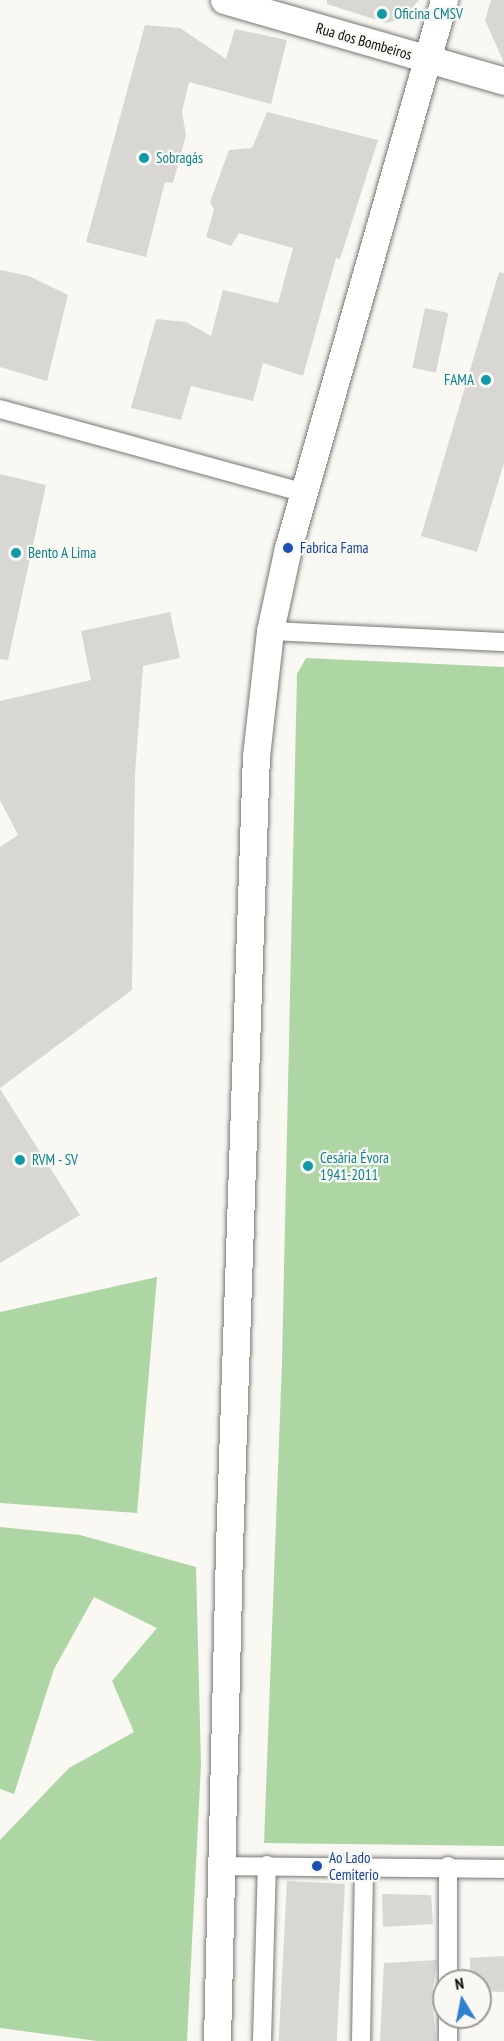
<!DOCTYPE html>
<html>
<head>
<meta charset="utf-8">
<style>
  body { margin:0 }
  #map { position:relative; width:504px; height:2041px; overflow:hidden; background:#f9f8f3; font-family:"PT Sans Narrow",sans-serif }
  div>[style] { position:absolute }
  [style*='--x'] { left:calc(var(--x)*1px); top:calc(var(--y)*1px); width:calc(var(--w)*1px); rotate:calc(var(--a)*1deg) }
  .green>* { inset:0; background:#add6a4 }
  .building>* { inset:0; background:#d9d7d3; transform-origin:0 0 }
  .roads { filter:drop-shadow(0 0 2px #797774) drop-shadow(0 0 2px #797774) }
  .street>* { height:18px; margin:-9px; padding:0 9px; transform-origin:9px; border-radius:9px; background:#fff }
  .secondary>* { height:27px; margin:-13.5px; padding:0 13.5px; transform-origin:13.5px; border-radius:13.5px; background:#fff }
  .dots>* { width:16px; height:16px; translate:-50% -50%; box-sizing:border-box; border:3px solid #f9f8f3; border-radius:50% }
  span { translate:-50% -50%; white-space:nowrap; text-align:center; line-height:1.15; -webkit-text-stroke:4.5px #f9f8f3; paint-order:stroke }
  .culture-label { font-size:15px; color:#0d838f }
  .left { translate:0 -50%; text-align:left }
  .right { translate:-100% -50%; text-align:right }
  .street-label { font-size:15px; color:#0f0e0d }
  .transit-label { font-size:15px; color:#164399 }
  .north { position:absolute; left:432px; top:1969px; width:60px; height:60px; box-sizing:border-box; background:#f9f8f3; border:2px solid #9b9a97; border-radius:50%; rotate:350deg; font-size:16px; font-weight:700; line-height:24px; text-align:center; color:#0f0e0d }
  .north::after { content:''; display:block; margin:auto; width:21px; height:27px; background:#2e81d0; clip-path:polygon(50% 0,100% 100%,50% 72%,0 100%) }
</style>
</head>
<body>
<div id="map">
  <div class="green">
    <div style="clip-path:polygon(306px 658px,504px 667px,504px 1846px,264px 1843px,282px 1362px,297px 674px)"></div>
    <div style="clip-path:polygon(157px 1277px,137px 1513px,0 1503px,0 1312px)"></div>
    <div style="clip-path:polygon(0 1527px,80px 1535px,196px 1567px,201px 1765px,187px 2041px,97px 2041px,0 2028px,0 1840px,69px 1768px,134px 1732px,112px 1681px,157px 1628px,94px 1597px,54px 1669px,14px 1794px,0 1789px)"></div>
  </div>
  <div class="building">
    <div style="clip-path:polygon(327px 0,419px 0,402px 19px,386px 23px,327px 4px)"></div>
    <div style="clip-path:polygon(491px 0,504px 0,504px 63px,485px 20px)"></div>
    <div style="clip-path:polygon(145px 25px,180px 28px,226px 59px,235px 29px,287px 40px,271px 104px,189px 82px,182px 112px,186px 135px,173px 183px,165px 182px,146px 257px,86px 242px)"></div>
    <div style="clip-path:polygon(267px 112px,378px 140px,340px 259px,336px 258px,303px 376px,263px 363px,253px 401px,191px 386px,181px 420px,131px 408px,156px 319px,186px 322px,211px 336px,223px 290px,278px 303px,293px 248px,239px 233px,231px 246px,206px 237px,214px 210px,210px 202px,229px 150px,252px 148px)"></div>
    <div style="clip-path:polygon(0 270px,29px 276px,68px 295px,47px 381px,0 367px)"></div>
    <div style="clip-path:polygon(499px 272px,504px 273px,504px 463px,477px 552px,421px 536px)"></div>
    <div style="left:425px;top:308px;width:24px;height:61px;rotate:12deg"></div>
    <div style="clip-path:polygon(0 474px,46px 485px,8px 660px,0 659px)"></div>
    <div style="clip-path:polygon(170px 612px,180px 658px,143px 666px,135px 774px,132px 990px,0 1088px,0 847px,18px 835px,0 800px,0 701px,91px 680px,81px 631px)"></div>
    <div style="clip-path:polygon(0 1089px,80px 1215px,0 1263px)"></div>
    <div style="left:287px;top:1881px;width:58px;height:160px;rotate:3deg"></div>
    <div style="clip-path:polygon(382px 1894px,431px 1895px,433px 1924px,383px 1927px)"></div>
    <div style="clip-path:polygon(504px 1956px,504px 1992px,480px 1991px,480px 1981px,470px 1981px,470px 1958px)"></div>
    <div style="clip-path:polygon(437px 1960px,432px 1998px,436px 2041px,380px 2041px,384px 1963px)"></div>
  </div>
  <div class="roads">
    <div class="street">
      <div style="--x:0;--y:409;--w:313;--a:15.4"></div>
      <div style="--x:270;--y:631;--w:234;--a:2.7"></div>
      <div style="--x:222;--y:1866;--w:282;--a:0.6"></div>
      <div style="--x:448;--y:1981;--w:115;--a:-90"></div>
      <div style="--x:262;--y:2041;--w:176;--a:-88.4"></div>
      <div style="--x:361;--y:2041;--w:175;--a:-89"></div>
      <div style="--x:448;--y:2041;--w:24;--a:-90"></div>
    </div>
    <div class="secondary">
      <div style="--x:224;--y:0;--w:291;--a:16.1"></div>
      <div style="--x:217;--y:2041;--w:494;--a:-88.6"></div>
      <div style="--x:229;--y:1547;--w:791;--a:-88.05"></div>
      <div style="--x:256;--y:756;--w:126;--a:-83.6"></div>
      <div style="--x:270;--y:631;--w:85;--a:-77.8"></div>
      <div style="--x:288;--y:548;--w:570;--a:-74.11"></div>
    </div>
  </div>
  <div class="dots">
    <div style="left:382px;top:14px;background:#0f9aa8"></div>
    <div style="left:144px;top:158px;background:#0f9aa8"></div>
    <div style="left:486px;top:380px;background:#0f9aa8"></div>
    <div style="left:288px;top:548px;background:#1a4fb4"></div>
    <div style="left:16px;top:553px;background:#0f9aa8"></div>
    <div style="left:20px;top:1160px;background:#0f9aa8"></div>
    <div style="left:308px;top:1166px;background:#0f9aa8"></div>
    <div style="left:317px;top:1866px;background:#1a4fb4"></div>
  </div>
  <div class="culture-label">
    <span class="left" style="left:394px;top:14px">Oficina CMSV</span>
    <span class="left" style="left:156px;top:158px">Sobragás</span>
    <span class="right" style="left:474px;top:380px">FAMA</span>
    <span class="left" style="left:28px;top:553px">Bento A Lima</span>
    <span class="left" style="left:320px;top:1166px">Cesária Évora<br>1941-2011</span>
    <span class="left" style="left:32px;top:1160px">RVM - SV</span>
  </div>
  <div class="street-label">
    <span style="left:364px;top:41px;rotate:16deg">Rua dos Bombeiros</span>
  </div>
  <div class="transit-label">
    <span class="left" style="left:300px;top:548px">Fabrica Fama</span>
    <span class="left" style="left:329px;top:1866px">Ao Lado<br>Cemiterio</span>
  </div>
  <div class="north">N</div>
</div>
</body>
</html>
